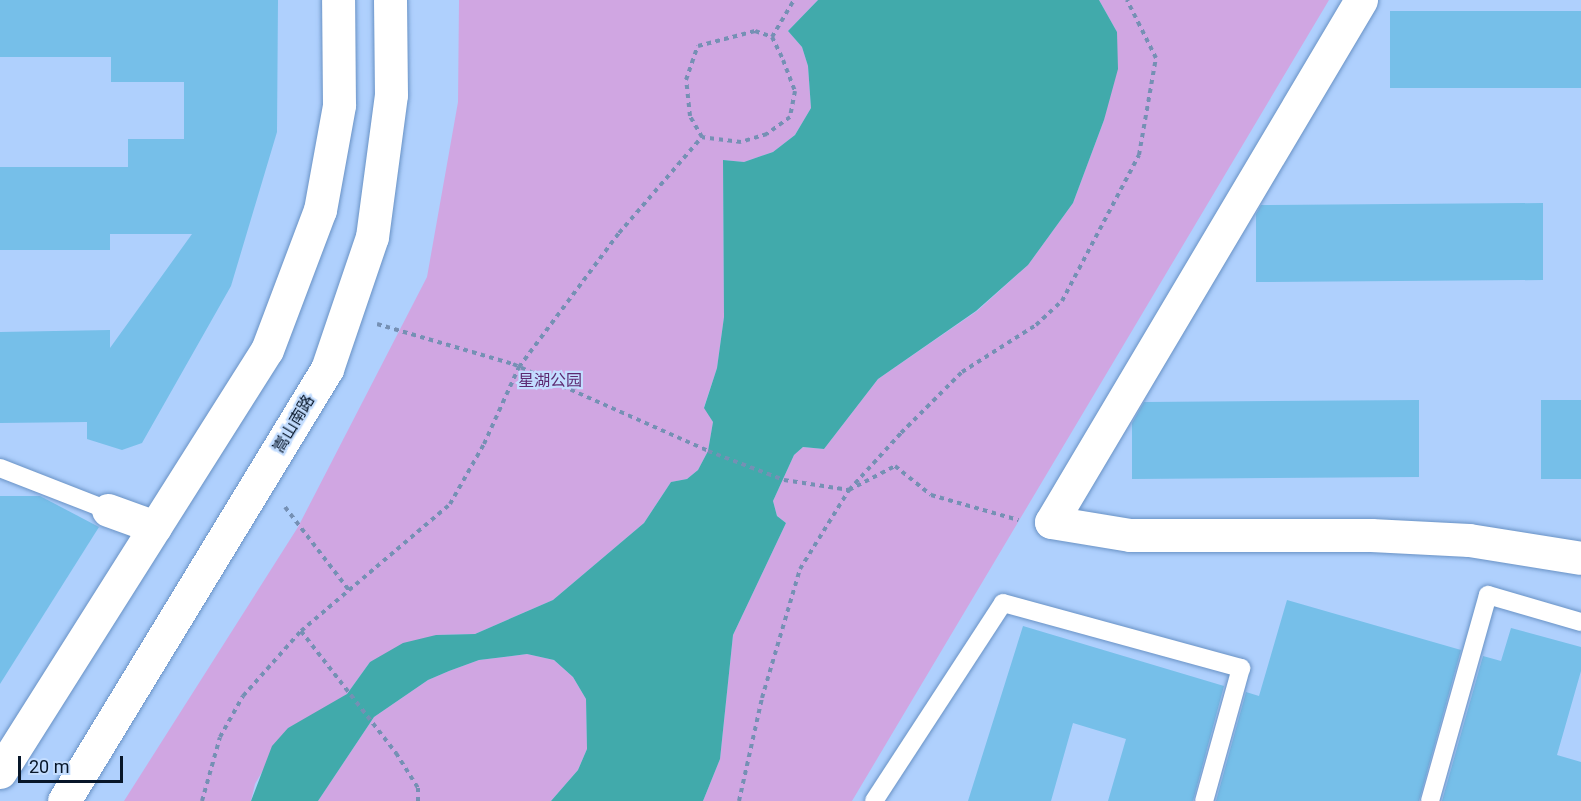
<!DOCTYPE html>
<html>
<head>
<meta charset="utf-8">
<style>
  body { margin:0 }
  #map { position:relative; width:1581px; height:801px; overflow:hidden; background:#afd0fd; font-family:Roboto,"Noto Sans SC",sans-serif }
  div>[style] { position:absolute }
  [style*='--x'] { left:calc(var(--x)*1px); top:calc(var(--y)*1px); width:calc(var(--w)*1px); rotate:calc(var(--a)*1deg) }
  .green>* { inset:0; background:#d0a6e2 }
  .water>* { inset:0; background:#41aaab }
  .building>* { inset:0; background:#76bfe9; transform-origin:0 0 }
  .path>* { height:4px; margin-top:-2px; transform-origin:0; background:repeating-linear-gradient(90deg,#7590b4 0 4.5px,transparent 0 9px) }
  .roads { filter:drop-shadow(0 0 2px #6992c5) drop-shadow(0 0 2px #6992c5) }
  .lane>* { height:18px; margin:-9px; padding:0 9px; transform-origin:9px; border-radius:9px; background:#fff }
  .street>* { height:33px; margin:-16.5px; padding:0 16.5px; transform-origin:16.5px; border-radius:16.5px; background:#fff }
  .secondary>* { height:33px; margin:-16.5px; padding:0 16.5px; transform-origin:16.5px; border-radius:16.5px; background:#fff }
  span { translate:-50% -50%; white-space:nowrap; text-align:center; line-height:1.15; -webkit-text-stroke:4.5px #c3ddff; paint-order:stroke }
  .park-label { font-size:16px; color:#5d2a71 }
  .street-label { font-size:16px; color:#071629 }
  .scale { position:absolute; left:18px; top:756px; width:105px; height:27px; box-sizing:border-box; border:3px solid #071629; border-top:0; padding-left:8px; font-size:18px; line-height:21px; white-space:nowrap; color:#071629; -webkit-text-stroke:4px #c3ddff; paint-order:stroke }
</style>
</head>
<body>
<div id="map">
  <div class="green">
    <div style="clip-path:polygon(459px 0,818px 0,788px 31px,802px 47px,808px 66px,811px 108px,795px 135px,773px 152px,744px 162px,723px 160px,724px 317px,717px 368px,704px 407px,713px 422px,708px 451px,698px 470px,687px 479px,671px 482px,644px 523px,553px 600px,475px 634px,436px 635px,370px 662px,347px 694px,333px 705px,288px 728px,255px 784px,251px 801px,124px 801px,298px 527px,427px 277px,458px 102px)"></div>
    <div style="clip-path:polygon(1099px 0,1329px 0,852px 801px,703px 801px,720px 759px,733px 635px,786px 523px,777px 516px,773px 501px,794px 455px,803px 447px,824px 449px,878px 379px,977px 311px,1028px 265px,1073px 203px,1104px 120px,1117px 32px)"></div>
    <div style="clip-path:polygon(527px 654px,554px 660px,573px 677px,586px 699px,587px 749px,578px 770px,551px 801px,318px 801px,374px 717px,428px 680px,449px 671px,479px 660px)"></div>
  </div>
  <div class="water">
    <div style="clip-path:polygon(818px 0,1099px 0,1117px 32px,1118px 69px,1104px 120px,1073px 203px,1028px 265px,976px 311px,878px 379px,824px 449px,803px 447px,794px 455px,773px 501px,777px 516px,786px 523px,733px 635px,720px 759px,703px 801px,551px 801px,578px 770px,587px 749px,586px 699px,573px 677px,554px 660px,527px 654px,479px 660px,449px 671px,428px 680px,374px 717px,318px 801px,251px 801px,272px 746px,288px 728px,347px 694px,370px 662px,403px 643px,436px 635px,475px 634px,553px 600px,644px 523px,671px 482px,687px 479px,698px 470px,708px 451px,713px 422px,704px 408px,717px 368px,724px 317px,723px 160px,744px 162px,773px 152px,795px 135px,811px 108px,808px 66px,802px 47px,788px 31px)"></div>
  </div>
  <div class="building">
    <div style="clip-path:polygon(0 0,278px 0,277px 132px,231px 286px,142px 443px,122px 450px,87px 439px,87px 422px,0 423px,0 332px,110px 330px,110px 348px,192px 234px,110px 234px,110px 250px,0 250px,0 167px,128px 167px,128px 139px,184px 139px,184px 82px,111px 82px,111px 57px,0 57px)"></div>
    <div style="left:1581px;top:11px;width:77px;height:191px;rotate:90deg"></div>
    <div style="clip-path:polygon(1543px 203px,1543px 280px,1256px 282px,1256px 214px,1261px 205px)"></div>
    <div style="clip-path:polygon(1419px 400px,1419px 477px,1132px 479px,1132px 423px,1144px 402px)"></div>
    <div style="left:1541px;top:400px;width:40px;height:79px"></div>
    <div style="clip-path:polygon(0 496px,40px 496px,99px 527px,0 684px)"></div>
    <div style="clip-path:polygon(1287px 600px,1461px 650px,1419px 801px,1216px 801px,1246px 692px,1259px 696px)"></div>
    <div style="clip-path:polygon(1023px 626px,1224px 686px,1193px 801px,1108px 801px,1126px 739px,1073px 723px,1051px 801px,968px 801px)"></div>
    <div style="clip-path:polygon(1511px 628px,1581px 647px,1581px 671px,1557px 755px,1581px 762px,1581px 801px,1442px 801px,1483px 656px,1501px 661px)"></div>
  </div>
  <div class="path">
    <div style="--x:755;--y:31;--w:18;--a:19"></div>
    <div style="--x:772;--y:37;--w:25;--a:64"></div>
    <div style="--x:783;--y:60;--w:33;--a:69"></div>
    <div style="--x:795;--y:91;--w:26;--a:101"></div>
    <div style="--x:790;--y:117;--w:29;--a:144"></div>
    <div style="--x:767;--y:134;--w:27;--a:163"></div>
    <div style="--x:741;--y:142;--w:39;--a:-173"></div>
    <div style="--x:702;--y:137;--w:24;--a:-120"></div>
    <div style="--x:690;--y:116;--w:36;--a:-96"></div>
    <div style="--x:686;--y:80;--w:36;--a:-71"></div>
    <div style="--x:698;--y:46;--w:59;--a:-14.7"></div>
    <div style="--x:772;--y:37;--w:43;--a:-59.3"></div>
    <div style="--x:377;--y:324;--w:142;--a:16.4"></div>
    <div style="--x:513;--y:364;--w:214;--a:24"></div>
    <div style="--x:708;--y:451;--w:81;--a:20.9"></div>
    <div style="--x:784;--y:480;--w:66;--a:8.7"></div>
    <div style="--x:849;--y:490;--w:52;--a:-27.6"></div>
    <div style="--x:895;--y:466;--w:46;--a:38.9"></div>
    <div style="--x:931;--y:495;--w:91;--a:16"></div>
    <div style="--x:285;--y:507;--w:105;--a:52.4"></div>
    <div style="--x:301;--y:631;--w:155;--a:52.1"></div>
    <div style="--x:396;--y:753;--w:41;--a:57.8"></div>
    <div style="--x:418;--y:788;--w:13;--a:90"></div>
    <div style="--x:202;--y:801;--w:66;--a:-74.3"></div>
    <div style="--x:220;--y:737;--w:47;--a:-60.7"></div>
    <div style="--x:243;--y:696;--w:87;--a:-48.3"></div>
    <div style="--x:301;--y:631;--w:196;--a:-40.4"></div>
    <div style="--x:450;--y:504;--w:69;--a:-60.5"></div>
    <div style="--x:484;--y:444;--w:85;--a:-65.6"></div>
    <div style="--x:519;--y:367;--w:167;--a:-53.3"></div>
    <div style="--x:619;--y:233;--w:127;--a:-49.2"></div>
    <div style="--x:739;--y:801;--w:106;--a:-77.4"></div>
    <div style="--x:762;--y:698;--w:134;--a:-73.6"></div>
    <div style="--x:800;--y:569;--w:93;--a:-58.2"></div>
    <div style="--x:849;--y:490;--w:77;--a:-47.6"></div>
    <div style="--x:901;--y:433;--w:86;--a:-45"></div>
    <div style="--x:962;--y:372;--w:88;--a:-32.4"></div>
    <div style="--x:1036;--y:325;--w:35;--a:-43"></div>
    <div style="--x:1062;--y:301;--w:165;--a:-62.2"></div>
    <div style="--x:1139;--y:155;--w:98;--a:-80.1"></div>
    <div style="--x:1156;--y:58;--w:65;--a:-116.6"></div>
  </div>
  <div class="roads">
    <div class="lane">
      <div style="--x:0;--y:468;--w:116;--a:21.3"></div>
      <div style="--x:874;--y:801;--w:236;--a:-56.9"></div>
      <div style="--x:1003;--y:603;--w:247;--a:15.3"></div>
      <div style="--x:1241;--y:668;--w:138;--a:105.5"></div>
      <div style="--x:1430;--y:801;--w:214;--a:-74.3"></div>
      <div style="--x:1488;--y:595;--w:97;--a:16.2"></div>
    </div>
    <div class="street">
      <div style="--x:1361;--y:0;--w:607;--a:120.7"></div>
      <div style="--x:1051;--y:522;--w:80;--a:9.3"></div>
      <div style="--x:1130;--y:535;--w:241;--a:0"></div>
      <div style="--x:1371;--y:535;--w:98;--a:2.9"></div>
      <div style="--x:1469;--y:540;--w:113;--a:9.1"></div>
      <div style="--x:108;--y:510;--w:50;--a:19.9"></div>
    </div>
    <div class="secondary">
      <div style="--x:0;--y:772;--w:499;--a:-57.7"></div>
      <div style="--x:267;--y:350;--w:150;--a:-69.3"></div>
      <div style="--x:320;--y:210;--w:107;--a:-79.7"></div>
      <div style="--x:339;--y:105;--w:105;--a:-90.5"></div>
      <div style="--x:64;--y:801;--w:506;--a:-58.67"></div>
      <div style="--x:327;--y:369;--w:139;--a:-71.2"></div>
      <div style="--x:372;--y:237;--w:143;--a:-82.4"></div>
      <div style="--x:391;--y:95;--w:95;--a:-90.6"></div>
    </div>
  </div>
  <div class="park-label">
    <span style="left:550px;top:381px">星湖公园</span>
  </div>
  <div class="street-label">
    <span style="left:294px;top:424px;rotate:-59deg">嵩山南路</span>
  </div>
  <div class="scale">20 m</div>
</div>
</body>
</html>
